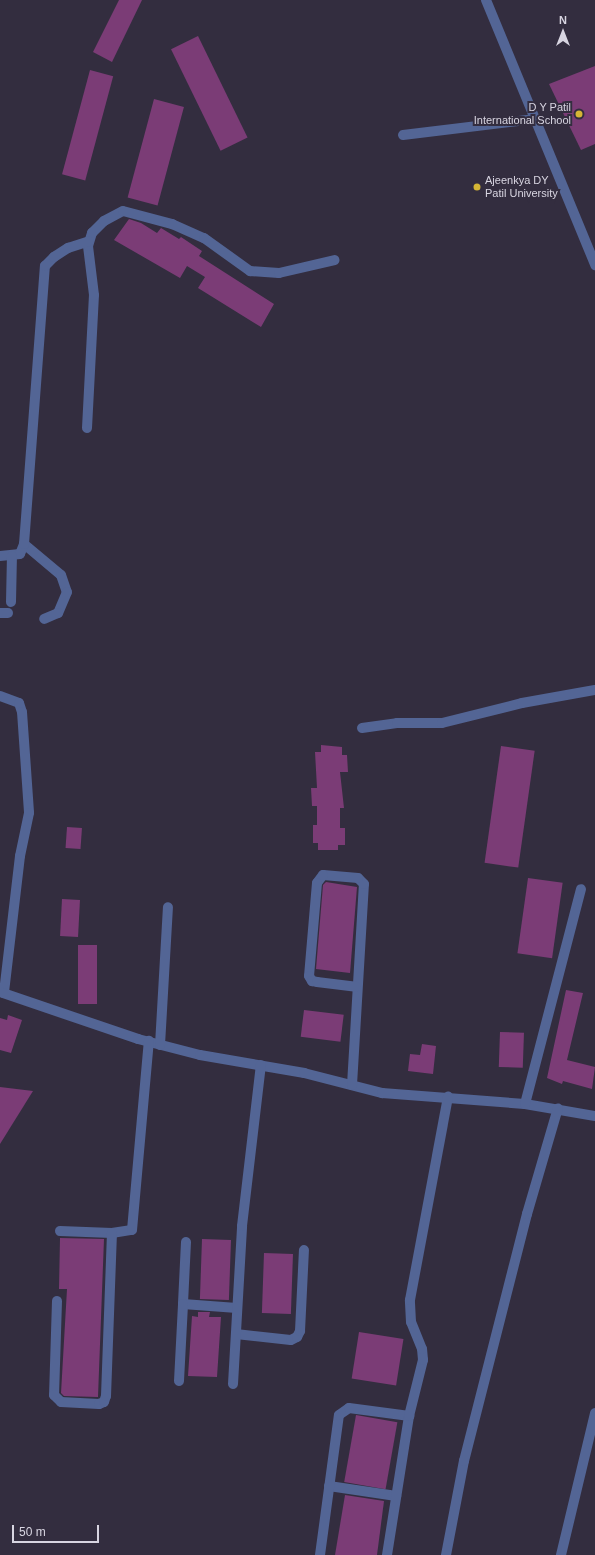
<!DOCTYPE html>
<html>
<head>
<meta charset="utf-8">
<style>
  body { margin:0 }
  #map { position:relative; width:595px; height:1555px; overflow:hidden; background:#332d3f; font-family:Arial,sans-serif }
  div>[style] { position:absolute }
  [style*='--x'] { left:calc(var(--x)*1px); top:calc(var(--y)*1px); width:calc(var(--w)*1px); rotate:calc(var(--a)*1deg) }
  .building>* { inset:0; background:#7b3c76; transform-origin:0 0 }
  .minor>* { height:10px; margin:-5px; padding:0 5px; transform-origin:5px; border-radius:5px; background:#536595 }
  .dots>* { width:11px; height:11px; translate:-50% -50%; box-sizing:border-box; border:2px solid #332d3f; border-radius:50% }
  span { translate:-50% -50%; white-space:nowrap; text-align:center; line-height:1.15; -webkit-text-stroke:4px #332d3f; paint-order:stroke }
  .poi-label { font-size:11px; color:#d8d5e1 }
  .right { translate:-100% -50%; text-align:right }
  .left { translate:0 -50%; text-align:left }
  .north { position:absolute; left:543px; top:12px; width:40px; height:40px; -webkit-text-stroke:3px #332d3f; paint-order:stroke; rotate:0deg; font-size:11px; font-weight:700; line-height:16px; text-align:center; color:#d8d5e1 }
  .north::after { content:''; display:block; margin:auto; width:14px; height:18px; background:#d8d5e1; clip-path:polygon(50% 0,100% 100%,50% 72%,0 100%) }
  .scale { position:absolute; left:12px; top:1525px; width:87px; height:18px; box-sizing:border-box; border:2px solid #d8d5e1; border-top:0; padding-left:5px; font-size:12px; line-height:14px; white-space:nowrap; color:#d8d5e1; -webkit-text-stroke:3px #332d3f; paint-order:stroke }
</style>
</head>
<body>
<div id="map">
  <div class="building">
    <div style="clip-path:polygon(119px 0,142px 0,112px 62px,93px 52px)"></div>
    <div style="left:198px;top:36px;width:113px;height:30px;rotate:64deg"></div>
    <div style="clip-path:polygon(595px 66px,595px 144px,581px 150px,549px 84px)"></div>
    <div style="left:90px;top:70px;width:24px;height:108px;rotate:15deg"></div>
    <div style="left:154px;top:99px;width:31px;height:102px;rotate:15deg"></div>
    <div style="clip-path:polygon(129px 219px,141px 223px,157px 233px,161px 228px,179px 239px,181px 237px,202px 251px,199px 256px,274px 304px,261px 327px,198px 288px,205px 277px,187px 266px,180px 278px,114px 240px)"></div>
    <div style="clip-path:polygon(321px 745px,342px 747px,342px 755px,347px 755px,348px 772px,340px 772px,344px 808px,340px 808px,340px 828px,345px 828px,345px 845px,338px 845px,338px 850px,318px 850px,318px 843px,313px 843px,313px 825px,317px 825px,317px 806px,312px 806px,311px 788px,317px 788px,315px 752px,321px 752px)"></div>
    <div style="left:501px;top:746px;width:34px;height:118px;rotate:8deg"></div>
    <div style="left:67px;top:827px;width:15px;height:21px;rotate:4deg"></div>
    <div style="left:528px;top:878px;width:35px;height:76px;rotate:8deg"></div>
    <div style="clip-path:polygon(326px 882px,357px 887px,350px 973px,316px 969px,323px 885px)"></div>
    <div style="left:62px;top:899px;width:18px;height:37px;rotate:3deg"></div>
    <div style="left:78px;top:945px;width:19px;height:59px"></div>
    <div style="clip-path:polygon(566px 990px,583px 993px,567px 1060px,595px 1067px,592px 1089px,563px 1081px,562px 1084px,547px 1078px)"></div>
    <div style="left:304px;top:1010px;width:40px;height:27px;rotate:7deg"></div>
    <div style="clip-path:polygon(8px 1015px,22px 1020px,11px 1053px,0 1050px,0 1018px,7px 1020px)"></div>
    <div style="left:500px;top:1032px;width:24px;height:35px;rotate:2deg"></div>
    <div style="clip-path:polygon(422px 1044px,436px 1046px,433px 1074px,408px 1071px,410px 1054px,420px 1055px)"></div>
    <div style="clip-path:polygon(0 1087px,33px 1091px,0 1144px)"></div>
    <div style="clip-path:polygon(60px 1238px,104px 1239px,98px 1397px,64px 1396px,61px 1393px,67px 1289px,59px 1289px)"></div>
    <div style="left:202px;top:1239px;width:29px;height:60px;rotate:2deg"></div>
    <div style="left:264px;top:1253px;width:29px;height:60px;rotate:2deg"></div>
    <div style="clip-path:polygon(198px 1312px,210px 1312px,209px 1317px,221px 1317px,217px 1377px,188px 1376px,192px 1316px,198px 1317px)"></div>
    <div style="left:359px;top:1332px;width:45px;height:47px;rotate:9deg"></div>
    <div style="left:356px;top:1415px;width:42px;height:68px;rotate:10deg"></div>
    <div style="clip-path:polygon(345px 1495px,384px 1501px,377px 1555px,335px 1555px)"></div>
  </div>
  <div class="minor">
    <div style="--x:486;--y:0;--w:287;--a:67.6"></div>
    <div style="--x:403;--y:135;--w:133;--a:-6.9"></div>
    <div style="--x:87;--y:428;--w:133;--a:-87"></div>
    <div style="--x:94;--y:295;--w:49;--a:-97"></div>
    <div style="--x:88;--y:246;--w:14;--a:-73"></div>
    <div style="--x:92;--y:233;--w:17;--a:-45"></div>
    <div style="--x:104;--y:221;--w:21;--a:-28"></div>
    <div style="--x:123;--y:211;--w:51;--a:14.9"></div>
    <div style="--x:172;--y:224;--w:35;--a:24"></div>
    <div style="--x:204;--y:238;--w:57;--a:35.7"></div>
    <div style="--x:250;--y:271;--w:29;--a:4"></div>
    <div style="--x:279;--y:273;--w:57;--a:-13.1"></div>
    <div style="--x:24;--y:544;--w:48;--a:40"></div>
    <div style="--x:61;--y:575;--w:18;--a:71"></div>
    <div style="--x:67;--y:592;--w:23;--a:113"></div>
    <div style="--x:58;--y:613;--w:15;--a:157"></div>
    <div style="--x:0;--y:556;--w:20;--a:-6"></div>
    <div style="--x:20;--y:554;--w:11;--a:-68"></div>
    <div style="--x:24;--y:544;--w:279;--a:-85.7"></div>
    <div style="--x:45;--y:266;--w:13;--a:-45"></div>
    <div style="--x:54;--y:257;--w:17;--a:-33"></div>
    <div style="--x:68;--y:248;--w:22;--a:-18"></div>
    <div style="--x:11;--y:602;--w:46;--a:-88.8"></div>
    <div style="--x:0;--y:613;--w:8;--a:0"></div>
    <div style="--x:0;--y:696;--w:20;--a:20"></div>
    <div style="--x:19;--y:703;--w:9;--a:72"></div>
    <div style="--x:22;--y:712;--w:101;--a:86"></div>
    <div style="--x:29;--y:813;--w:44;--a:101.8"></div>
    <div style="--x:20;--y:856;--w:138;--a:96.7"></div>
    <div style="--x:362;--y:728;--w:35;--a:-8"></div>
    <div style="--x:397;--y:723;--w:45;--a:0"></div>
    <div style="--x:442;--y:723;--w:82;--a:-14"></div>
    <div style="--x:522;--y:703;--w:74;--a:-10.1"></div>
    <div style="--x:0;--y:992;--w:146;--a:18.8"></div>
    <div style="--x:138;--y:1039;--w:64;--a:14.5"></div>
    <div style="--x:200;--y:1055;--w:106;--a:9.8"></div>
    <div style="--x:304;--y:1073;--w:81;--a:14.4"></div>
    <div style="--x:382;--y:1093;--w:143;--a:4.4"></div>
    <div style="--x:525;--y:1104;--w:71;--a:9.7"></div>
    <div style="--x:160;--y:1045;--w:138;--a:-86.7"></div>
    <div style="--x:352;--y:1085;--w:201;--a:-86.6"></div>
    <div style="--x:364;--y:884;--w:8;--a:-135"></div>
    <div style="--x:358;--y:878;--w:35;--a:-175"></div>
    <div style="--x:323;--y:875;--w:10;--a:127"></div>
    <div style="--x:317;--y:883;--w:93;--a:94.9"></div>
    <div style="--x:309;--y:976;--w:6;--a:59"></div>
    <div style="--x:312;--y:981;--w:5;--a:11"></div>
    <div style="--x:317;--y:982;--w:39;--a:7"></div>
    <div style="--x:525;--y:1104;--w:222;--a:-75.4"></div>
    <div style="--x:60;--y:1231;--w:52;--a:2.2"></div>
    <div style="--x:112;--y:1233;--w:20;--a:-9"></div>
    <div style="--x:132;--y:1230;--w:190;--a:-84.9"></div>
    <div style="--x:186;--y:1242;--w:62;--a:92.8"></div>
    <div style="--x:183;--y:1304;--w:54;--a:4.2"></div>
    <div style="--x:57;--y:1301;--w:94;--a:91.8"></div>
    <div style="--x:54;--y:1395;--w:10;--a:45"></div>
    <div style="--x:61;--y:1402;--w:38;--a:3"></div>
    <div style="--x:99;--y:1404;--w:5;--a:-22"></div>
    <div style="--x:104;--y:1402;--w:6;--a:-72"></div>
    <div style="--x:106;--y:1396;--w:163;--a:-87.9"></div>
    <div style="--x:236;--y:1334;--w:55;--a:6.2"></div>
    <div style="--x:291;--y:1340;--w:7;--a:-27"></div>
    <div style="--x:297;--y:1337;--w:7;--a:-63"></div>
    <div style="--x:300;--y:1331;--w:81;--a:-87.2"></div>
    <div style="--x:179;--y:1381;--w:77;--a:-87"></div>
    <div style="--x:233;--y:1384;--w:158;--a:-86.7"></div>
    <div style="--x:242;--y:1226;--w:162;--a:-83.3"></div>
    <div style="--x:329;--y:1486;--w:68;--a:8.5"></div>
    <div style="--x:320;--y:1555;--w:141;--a:-82.3"></div>
    <div style="--x:339;--y:1415;--w:12;--a:-35"></div>
    <div style="--x:349;--y:1408;--w:61;--a:7.6"></div>
    <div style="--x:387;--y:1555;--w:141;--a:-81"></div>
    <div style="--x:409;--y:1416;--w:58;--a:-76"></div>
    <div style="--x:423;--y:1360;--w:11;--a:-95"></div>
    <div style="--x:422;--y:1349;--w:29;--a:-112"></div>
    <div style="--x:411;--y:1322;--w:22;--a:-93"></div>
    <div style="--x:410;--y:1300;--w:207;--a:-79.4"></div>
    <div style="--x:446;--y:1555;--w:96;--a:-79.2"></div>
    <div style="--x:464;--y:1461;--w:255;--a:-75.7"></div>
    <div style="--x:527;--y:1214;--w:110;--a:-73.7"></div>
    <div style="--x:561;--y:1555;--w:146;--a:-76.5"></div>
  </div>
  <div class="dots">
    <div style="left:579px;top:114px;background:#d5b535"></div>
    <div style="left:477px;top:187px;background:#d5b535"></div>
  </div>
  <div class="poi-label">
    <span class="right" style="left:571px;top:114px">D Y Patil<br>International School</span>
    <span class="left" style="left:485px;top:187px">Ajeenkya DY<br>Patil University</span>
  </div>
  <div class="north">N</div>
  <div class="scale">50 m</div>
</div>
</body>
</html>
